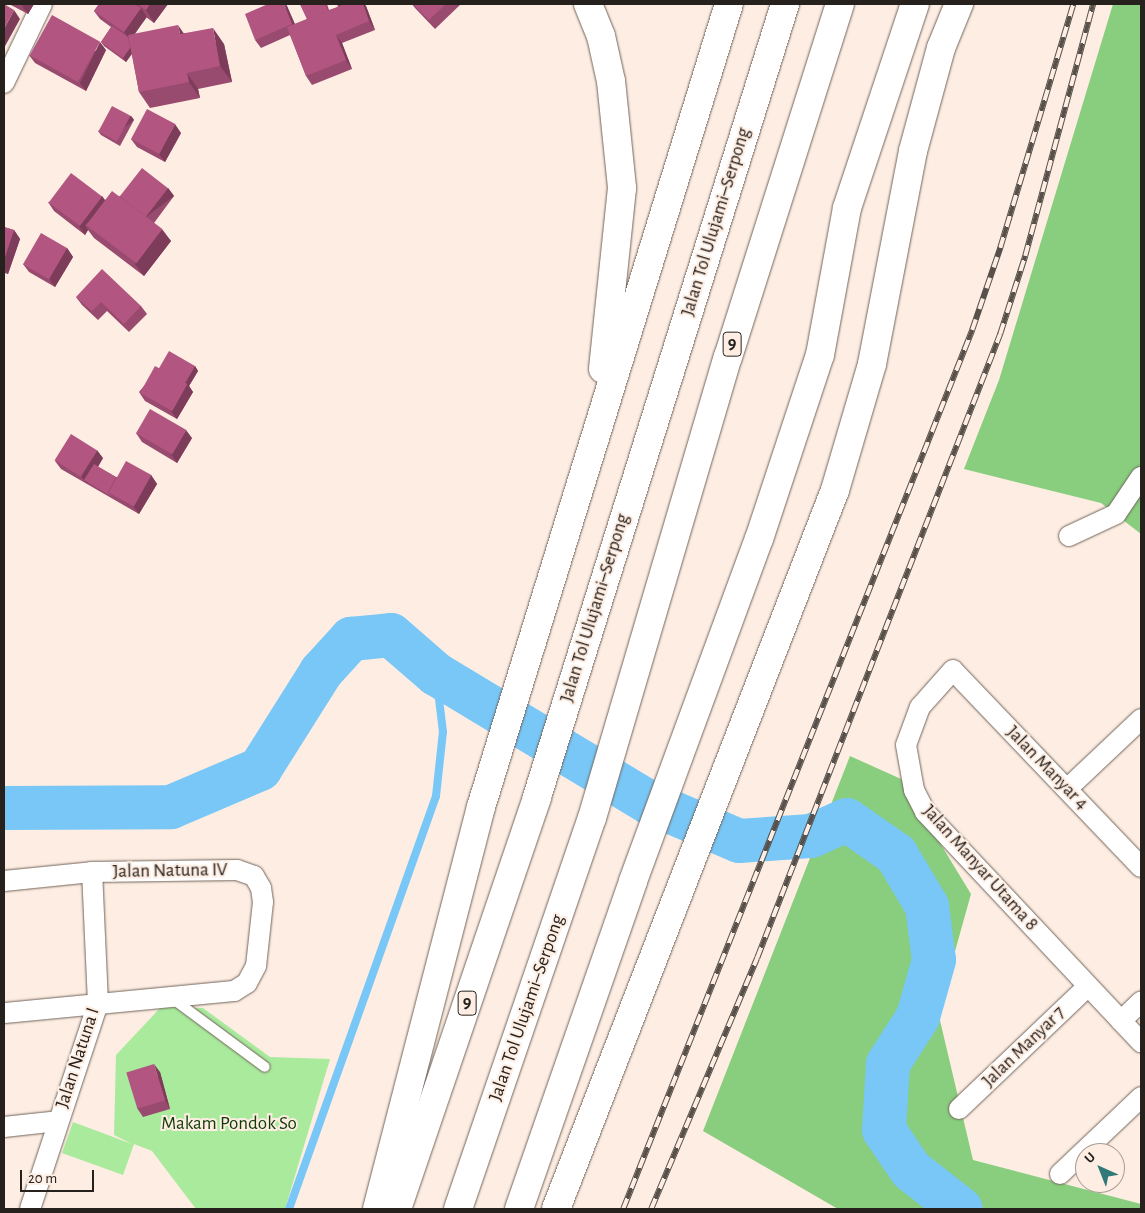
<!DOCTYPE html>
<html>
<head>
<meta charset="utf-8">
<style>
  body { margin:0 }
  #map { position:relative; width:1145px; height:1213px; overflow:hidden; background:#fdede2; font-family:"Alegreya Sans",sans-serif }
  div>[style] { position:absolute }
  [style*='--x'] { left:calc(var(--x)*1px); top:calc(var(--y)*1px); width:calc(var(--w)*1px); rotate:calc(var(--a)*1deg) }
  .green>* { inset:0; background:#a9ea9d }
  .forest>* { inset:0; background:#89cd7e }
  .stream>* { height:8px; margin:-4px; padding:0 4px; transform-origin:4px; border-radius:4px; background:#78c7f7 }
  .river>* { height:44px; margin:-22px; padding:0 22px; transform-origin:22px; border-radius:22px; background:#78c7f7 }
  .roads { filter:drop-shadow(0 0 1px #72645b) drop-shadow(0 0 1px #72645b) }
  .lane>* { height:10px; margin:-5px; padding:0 5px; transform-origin:5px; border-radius:5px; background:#fff }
  .street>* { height:20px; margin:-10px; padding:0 10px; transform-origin:10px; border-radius:10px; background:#fff }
  .highway>* { height:28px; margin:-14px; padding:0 14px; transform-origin:14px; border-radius:14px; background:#fff }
  .rail>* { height:5.5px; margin-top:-2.75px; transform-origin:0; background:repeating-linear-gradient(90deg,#fdede2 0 11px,#58504a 0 22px); box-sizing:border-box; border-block:1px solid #58504a }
  .wall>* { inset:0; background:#994a6f }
  .shaded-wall>* { inset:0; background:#7d3c5a; transform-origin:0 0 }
  .building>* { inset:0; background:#b25681; transform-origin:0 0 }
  span { translate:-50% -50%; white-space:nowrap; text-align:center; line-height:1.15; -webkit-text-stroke:4px #fdede2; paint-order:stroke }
  .shield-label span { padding:1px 4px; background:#fdede2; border:1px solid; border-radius:4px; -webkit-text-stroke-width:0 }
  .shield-label { font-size:18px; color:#27211d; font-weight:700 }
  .street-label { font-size:19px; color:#27211d }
  .park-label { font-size:19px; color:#0f3c06 }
  .frame { position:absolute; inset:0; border:5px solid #27211d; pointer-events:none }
  .north { position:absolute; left:1075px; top:1143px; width:50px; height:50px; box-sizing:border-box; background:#fdede2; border:1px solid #a79b93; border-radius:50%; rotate:316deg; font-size:14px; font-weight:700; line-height:20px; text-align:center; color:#27211d }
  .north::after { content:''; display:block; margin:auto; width:18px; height:22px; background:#2f7978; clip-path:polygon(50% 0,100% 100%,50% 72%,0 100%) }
  .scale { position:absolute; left:20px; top:1170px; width:74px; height:22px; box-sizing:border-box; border:2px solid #27211d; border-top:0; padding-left:6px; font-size:15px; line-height:18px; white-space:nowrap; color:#27211d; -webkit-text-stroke:4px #fdede2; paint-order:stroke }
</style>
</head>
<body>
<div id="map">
  <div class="green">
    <div style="clip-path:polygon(161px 1007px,203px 1008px,270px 1057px,330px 1059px,285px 1209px,196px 1209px,152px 1151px,134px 1144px,123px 1175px,62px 1153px,73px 1122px,132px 1144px,114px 1135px,116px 1055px)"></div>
  </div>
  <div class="forest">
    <div style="clip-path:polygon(1113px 4px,1141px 4px,1141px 534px,1101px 503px,964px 469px,999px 380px)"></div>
    <div style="clip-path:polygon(850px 756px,901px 779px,971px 894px,938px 1012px,973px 1160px,1141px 1204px,1141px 1209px,838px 1209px,703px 1131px)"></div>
  </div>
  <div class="stream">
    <div style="--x:289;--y:1209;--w:438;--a:-70.4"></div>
    <div style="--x:436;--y:796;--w:64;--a:-83.8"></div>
    <div style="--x:443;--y:732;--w:58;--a:-96.9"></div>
  </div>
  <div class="river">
    <div style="--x:4;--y:808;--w:167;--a:-0.3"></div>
    <div style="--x:171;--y:807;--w:97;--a:-23.1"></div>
    <div style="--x:260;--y:769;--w:115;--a:-57.8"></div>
    <div style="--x:321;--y:672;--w:45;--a:-47.7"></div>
    <div style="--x:351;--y:639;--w:40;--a:-5.7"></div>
    <div style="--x:391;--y:635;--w:60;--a:40.9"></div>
    <div style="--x:436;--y:674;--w:250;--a:31.1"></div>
    <div style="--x:650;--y:803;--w:97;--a:23.1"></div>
    <div style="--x:739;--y:841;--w:72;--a:-4"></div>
    <div style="--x:811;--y:836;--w:39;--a:-24"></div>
    <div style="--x:847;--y:820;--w:60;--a:34.8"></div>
    <div style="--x:896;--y:854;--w:61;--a:59.2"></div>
    <div style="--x:927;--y:906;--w:54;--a:82.6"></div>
    <div style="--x:934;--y:960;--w:59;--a:105.7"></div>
    <div style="--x:918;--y:1017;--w:56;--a:122.6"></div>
    <div style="--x:888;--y:1064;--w:66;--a:93.5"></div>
    <div style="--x:884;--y:1130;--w:48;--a:56"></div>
    <div style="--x:911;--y:1170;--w:63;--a:38"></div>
  </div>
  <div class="roads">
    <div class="lane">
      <div style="--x:173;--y:999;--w:114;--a:36.5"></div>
    </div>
    <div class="street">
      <div style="--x:4;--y:83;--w:88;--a:-64.3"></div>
      <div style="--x:1069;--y:536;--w:52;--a:-25.1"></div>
      <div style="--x:1116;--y:514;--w:45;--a:-56"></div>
      <div style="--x:1067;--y:789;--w:102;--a:-43.4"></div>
      <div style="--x:1141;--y:867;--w:272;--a:-133.7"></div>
      <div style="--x:953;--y:670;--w:50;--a:131.7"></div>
      <div style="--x:920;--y:707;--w:40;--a:110.2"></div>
      <div style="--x:906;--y:745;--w:46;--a:79.9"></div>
      <div style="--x:914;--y:790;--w:25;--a:63"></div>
      <div style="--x:925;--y:812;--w:316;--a:46.8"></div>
      <div style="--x:4;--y:881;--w:88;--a:-5.8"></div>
      <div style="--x:92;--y:872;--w:145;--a:-0.8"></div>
      <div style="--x:237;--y:870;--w:18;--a:19"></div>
      <div style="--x:254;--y:876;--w:14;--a:60"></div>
      <div style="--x:261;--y:888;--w:14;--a:82"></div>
      <div style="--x:263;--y:902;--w:64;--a:96.2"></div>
      <div style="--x:256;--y:966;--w:19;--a:118"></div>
      <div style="--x:247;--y:983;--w:15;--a:148"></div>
      <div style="--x:234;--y:991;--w:231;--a:174.5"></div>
      <div style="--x:1121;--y:1021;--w:28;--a:-44"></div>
      <div style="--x:959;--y:1109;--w:178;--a:-43.6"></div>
      <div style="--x:4;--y:1127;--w:54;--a:-6.3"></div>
      <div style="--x:1060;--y:1174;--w:112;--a:-43.5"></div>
      <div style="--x:30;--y:1209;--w:217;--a:-71.7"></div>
      <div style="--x:98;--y:1003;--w:131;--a:-92.6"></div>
    </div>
    <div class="highway">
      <div style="--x:588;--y:4;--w:35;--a:68"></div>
      <div style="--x:601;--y:36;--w:46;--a:77.5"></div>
      <div style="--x:611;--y:81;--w:108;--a:84.1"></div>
      <div style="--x:622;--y:188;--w:182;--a:96"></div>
      <div style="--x:377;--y:1209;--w:415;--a:-75.5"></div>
      <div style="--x:481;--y:807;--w:840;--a:-72.84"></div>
      <div style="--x:397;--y:1209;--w:435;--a:-71.2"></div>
      <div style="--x:537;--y:797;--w:831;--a:-72.63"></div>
      <div style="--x:458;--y:1209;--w:413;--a:-71.1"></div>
      <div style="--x:592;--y:818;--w:481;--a:-73.6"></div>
      <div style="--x:728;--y:357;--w:370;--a:-72.4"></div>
      <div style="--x:519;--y:1209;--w:347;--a:-70.8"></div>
      <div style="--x:633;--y:881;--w:364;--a:-69.8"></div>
      <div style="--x:759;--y:539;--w:194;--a:-71.7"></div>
      <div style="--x:820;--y:355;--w:149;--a:-79.6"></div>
      <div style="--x:847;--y:208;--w:215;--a:-71.6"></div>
      <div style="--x:556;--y:1209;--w:771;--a:-68.79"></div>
      <div style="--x:835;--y:490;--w:131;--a:-73.6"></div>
      <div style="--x:872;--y:364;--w:217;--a:-79.1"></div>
      <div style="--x:913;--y:151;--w:107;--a:-74.8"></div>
      <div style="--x:941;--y:48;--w:48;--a:-67.8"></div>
    </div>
  </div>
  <div class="rail">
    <div style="--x:623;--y:1209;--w:946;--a:-68.34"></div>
    <div style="--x:972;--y:330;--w:87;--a:-71.1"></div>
    <div style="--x:1000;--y:248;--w:255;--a:-73.3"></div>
    <div style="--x:651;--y:1209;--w:272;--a:-67.1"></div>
    <div style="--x:757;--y:958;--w:670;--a:-68.72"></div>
    <div style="--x:1000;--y:334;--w:82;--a:-72.2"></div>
    <div style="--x:1025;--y:256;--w:261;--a:-74.9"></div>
  </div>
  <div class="wall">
    <div style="clip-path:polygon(9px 4px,34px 4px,28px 14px)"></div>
    <div style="clip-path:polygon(99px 4px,168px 4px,154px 23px,146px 17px,135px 34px,184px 33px,224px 44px,232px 82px,198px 89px,200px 98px,150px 108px,139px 92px,132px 54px,126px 62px,104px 46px,101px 42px,111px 27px,100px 19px,94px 11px)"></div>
    <div style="clip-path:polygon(300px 4px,327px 4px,329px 10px,338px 7px,337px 4px,364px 4px,366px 6px,375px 30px,342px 43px,352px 69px,312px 85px,306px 76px,290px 35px,261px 48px,255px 40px,287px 6px,295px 24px,307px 19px)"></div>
    <div style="clip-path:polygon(412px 4px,461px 4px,435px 29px,415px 8px)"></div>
    <div style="clip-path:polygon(106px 50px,86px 91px,35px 63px,29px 55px)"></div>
    <div style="clip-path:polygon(131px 116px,134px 120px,120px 146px,101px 135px,98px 131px)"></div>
    <div style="clip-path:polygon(181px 133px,165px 162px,137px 147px,131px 139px)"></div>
    <div style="clip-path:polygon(168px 188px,174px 196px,154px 223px,171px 241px,144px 276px,94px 238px,88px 230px,85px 235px,54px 211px,48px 202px,102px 196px,105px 200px,120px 196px)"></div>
    <div style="clip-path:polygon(4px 227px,14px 230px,20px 239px,8px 274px,4px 273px)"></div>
    <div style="clip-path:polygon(67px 248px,73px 257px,55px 287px,29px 272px,23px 264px)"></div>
    <div style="clip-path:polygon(76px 297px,141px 306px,147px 314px,129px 332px,107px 311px,98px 320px,82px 305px)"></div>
    <div style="clip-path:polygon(195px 366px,198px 371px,189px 386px,193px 392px,177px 419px,145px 401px,139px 392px,159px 368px)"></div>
    <div style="clip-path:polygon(136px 433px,192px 438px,177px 463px,142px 442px)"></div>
    <div style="clip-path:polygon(103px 458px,98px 467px,116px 477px,151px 475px,157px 484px,139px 514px,61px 469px,55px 461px)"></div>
    <div style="clip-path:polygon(160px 1072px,170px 1109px,143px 1117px,137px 1108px)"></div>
  </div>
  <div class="shaded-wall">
    <div style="clip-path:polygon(24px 4px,34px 4px,28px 14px,22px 6px)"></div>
    <div style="clip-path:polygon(150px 4px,168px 4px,154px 23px,146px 10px)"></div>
    <div style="clip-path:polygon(284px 4px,286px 4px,287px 6px,298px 32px,292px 24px)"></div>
    <div style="clip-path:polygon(363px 4px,364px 4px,366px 6px,375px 30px,369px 21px)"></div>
    <div style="clip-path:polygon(141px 8px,147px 17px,130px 40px,124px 32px)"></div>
    <div style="clip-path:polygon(14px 10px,20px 19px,4px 48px,4px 29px)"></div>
    <div style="clip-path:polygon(178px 25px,189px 41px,180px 34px)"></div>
    <div style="clip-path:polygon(213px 28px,224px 44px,232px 82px,220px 66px)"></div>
    <div style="clip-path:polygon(336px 35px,342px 43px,352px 69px,346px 60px)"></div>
    <div style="clip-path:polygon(100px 42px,106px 50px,86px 91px,80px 83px)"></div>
    <div style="clip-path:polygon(134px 42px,137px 46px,126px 62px,123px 58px)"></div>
    <div style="clip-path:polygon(187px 73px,198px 89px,200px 98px,189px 82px)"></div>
    <div style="left:131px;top:116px;width:5px;height:30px;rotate:53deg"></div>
    <div style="clip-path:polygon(175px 124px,181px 133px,165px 162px,159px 154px)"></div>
    <div style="left:168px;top:188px;width:10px;height:38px;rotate:53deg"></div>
    <div style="clip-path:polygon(102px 196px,108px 205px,85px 225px,88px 230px,85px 235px,79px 226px)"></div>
    <div style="clip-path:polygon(162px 229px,171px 241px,144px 276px,135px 264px)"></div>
    <div style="clip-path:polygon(14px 230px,20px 239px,8px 274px,4px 269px,4px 260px)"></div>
    <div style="clip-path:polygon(67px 248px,73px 257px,55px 287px,49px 279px)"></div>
    <div style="clip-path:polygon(195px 366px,198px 371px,189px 386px,193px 392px,177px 419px,171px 411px,184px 385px)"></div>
    <div style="clip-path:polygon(186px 430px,192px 438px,177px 463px,171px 454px)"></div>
    <div style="clip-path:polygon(97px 450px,103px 458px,88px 483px,84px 480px,81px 476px)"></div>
    <div style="clip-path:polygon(151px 475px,157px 484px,139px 514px,133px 506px)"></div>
    <div style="clip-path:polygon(154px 1064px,160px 1072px,170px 1109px,165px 1100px)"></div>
  </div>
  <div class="building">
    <div style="clip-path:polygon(4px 4px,14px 10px,4px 29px)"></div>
    <div style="clip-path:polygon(99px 4px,134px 4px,141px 8px,124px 32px,94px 11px)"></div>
    <div style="clip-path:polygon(137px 4px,150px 4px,146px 10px)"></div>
    <div style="clip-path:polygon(268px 4px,284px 4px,292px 24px,255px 40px,245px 14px)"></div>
    <div style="clip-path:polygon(300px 4px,325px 4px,328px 11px,307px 19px)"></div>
    <div style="clip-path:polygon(345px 4px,363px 4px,369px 21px,336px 35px,346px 60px,306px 76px,287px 27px)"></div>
    <div style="clip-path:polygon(413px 4px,446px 4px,429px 20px)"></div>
    <div style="left:52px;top:15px;width:55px;height:46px;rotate:29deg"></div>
    <div style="clip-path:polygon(178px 25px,180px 34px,213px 28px,220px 66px,187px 73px,189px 82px,139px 92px,128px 35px)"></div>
    <div style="clip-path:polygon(112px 26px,128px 37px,130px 48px,123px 58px,101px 42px)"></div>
    <div style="left:112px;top:106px;width:21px;height:29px;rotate:28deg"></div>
    <div style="left:147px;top:109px;width:32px;height:34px;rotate:28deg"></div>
    <div style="left:142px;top:168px;width:33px;height:36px;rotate:38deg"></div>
    <div style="left:71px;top:173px;width:39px;height:37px;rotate:37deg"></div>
    <div style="left:112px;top:191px;width:63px;height:43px;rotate:37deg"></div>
    <div style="clip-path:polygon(4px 227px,14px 230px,4px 260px)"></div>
    <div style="left:41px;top:233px;width:30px;height:36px;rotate:30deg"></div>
    <div style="clip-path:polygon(102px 269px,141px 306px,124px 324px,101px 302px,92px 311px,76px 297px)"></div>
    <div style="left:169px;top:351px;width:30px;height:20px;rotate:30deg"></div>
    <div style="left:155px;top:366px;width:37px;height:31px;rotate:29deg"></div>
    <div style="left:150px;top:409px;width:42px;height:28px;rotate:30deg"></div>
    <div style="left:71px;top:434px;width:31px;height:31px;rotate:32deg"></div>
    <div style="left:126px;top:461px;width:29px;height:36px;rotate:29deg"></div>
    <div style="clip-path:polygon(94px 464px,116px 477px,108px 492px,111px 496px,84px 480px)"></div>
    <div style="left:154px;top:1064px;width:38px;height:29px;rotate:73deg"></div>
  </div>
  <div class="shield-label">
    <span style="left:732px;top:344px">9</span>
    <span style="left:467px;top:1003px">9</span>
  </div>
  <div class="street-label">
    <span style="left:716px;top:222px;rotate:-73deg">Jalan Tol Ulujami–Serpong</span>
    <span style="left:595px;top:608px;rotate:-73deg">Jalan Tol Ulujami–Serpong</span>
    <span style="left:1047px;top:768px;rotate:46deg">Jalan Manyar 4</span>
    <span style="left:980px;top:868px;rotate:48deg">Jalan Manyar Utama 8</span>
    <span style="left:170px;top:871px;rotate:-1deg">Jalan Natuna IV</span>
    <span style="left:527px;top:1008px;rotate:-71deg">Jalan Tol Ulujami–Serpong</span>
    <span style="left:1024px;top:1047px;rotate:-44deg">Jalan Manyar 7</span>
    <span style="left:78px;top:1058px;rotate:-72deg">Jalan Natuna I</span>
  </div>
  <div class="park-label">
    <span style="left:229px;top:1124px">Makam Pondok So</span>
  </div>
  <div class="frame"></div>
  <div class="north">U</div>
  <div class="scale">20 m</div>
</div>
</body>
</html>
